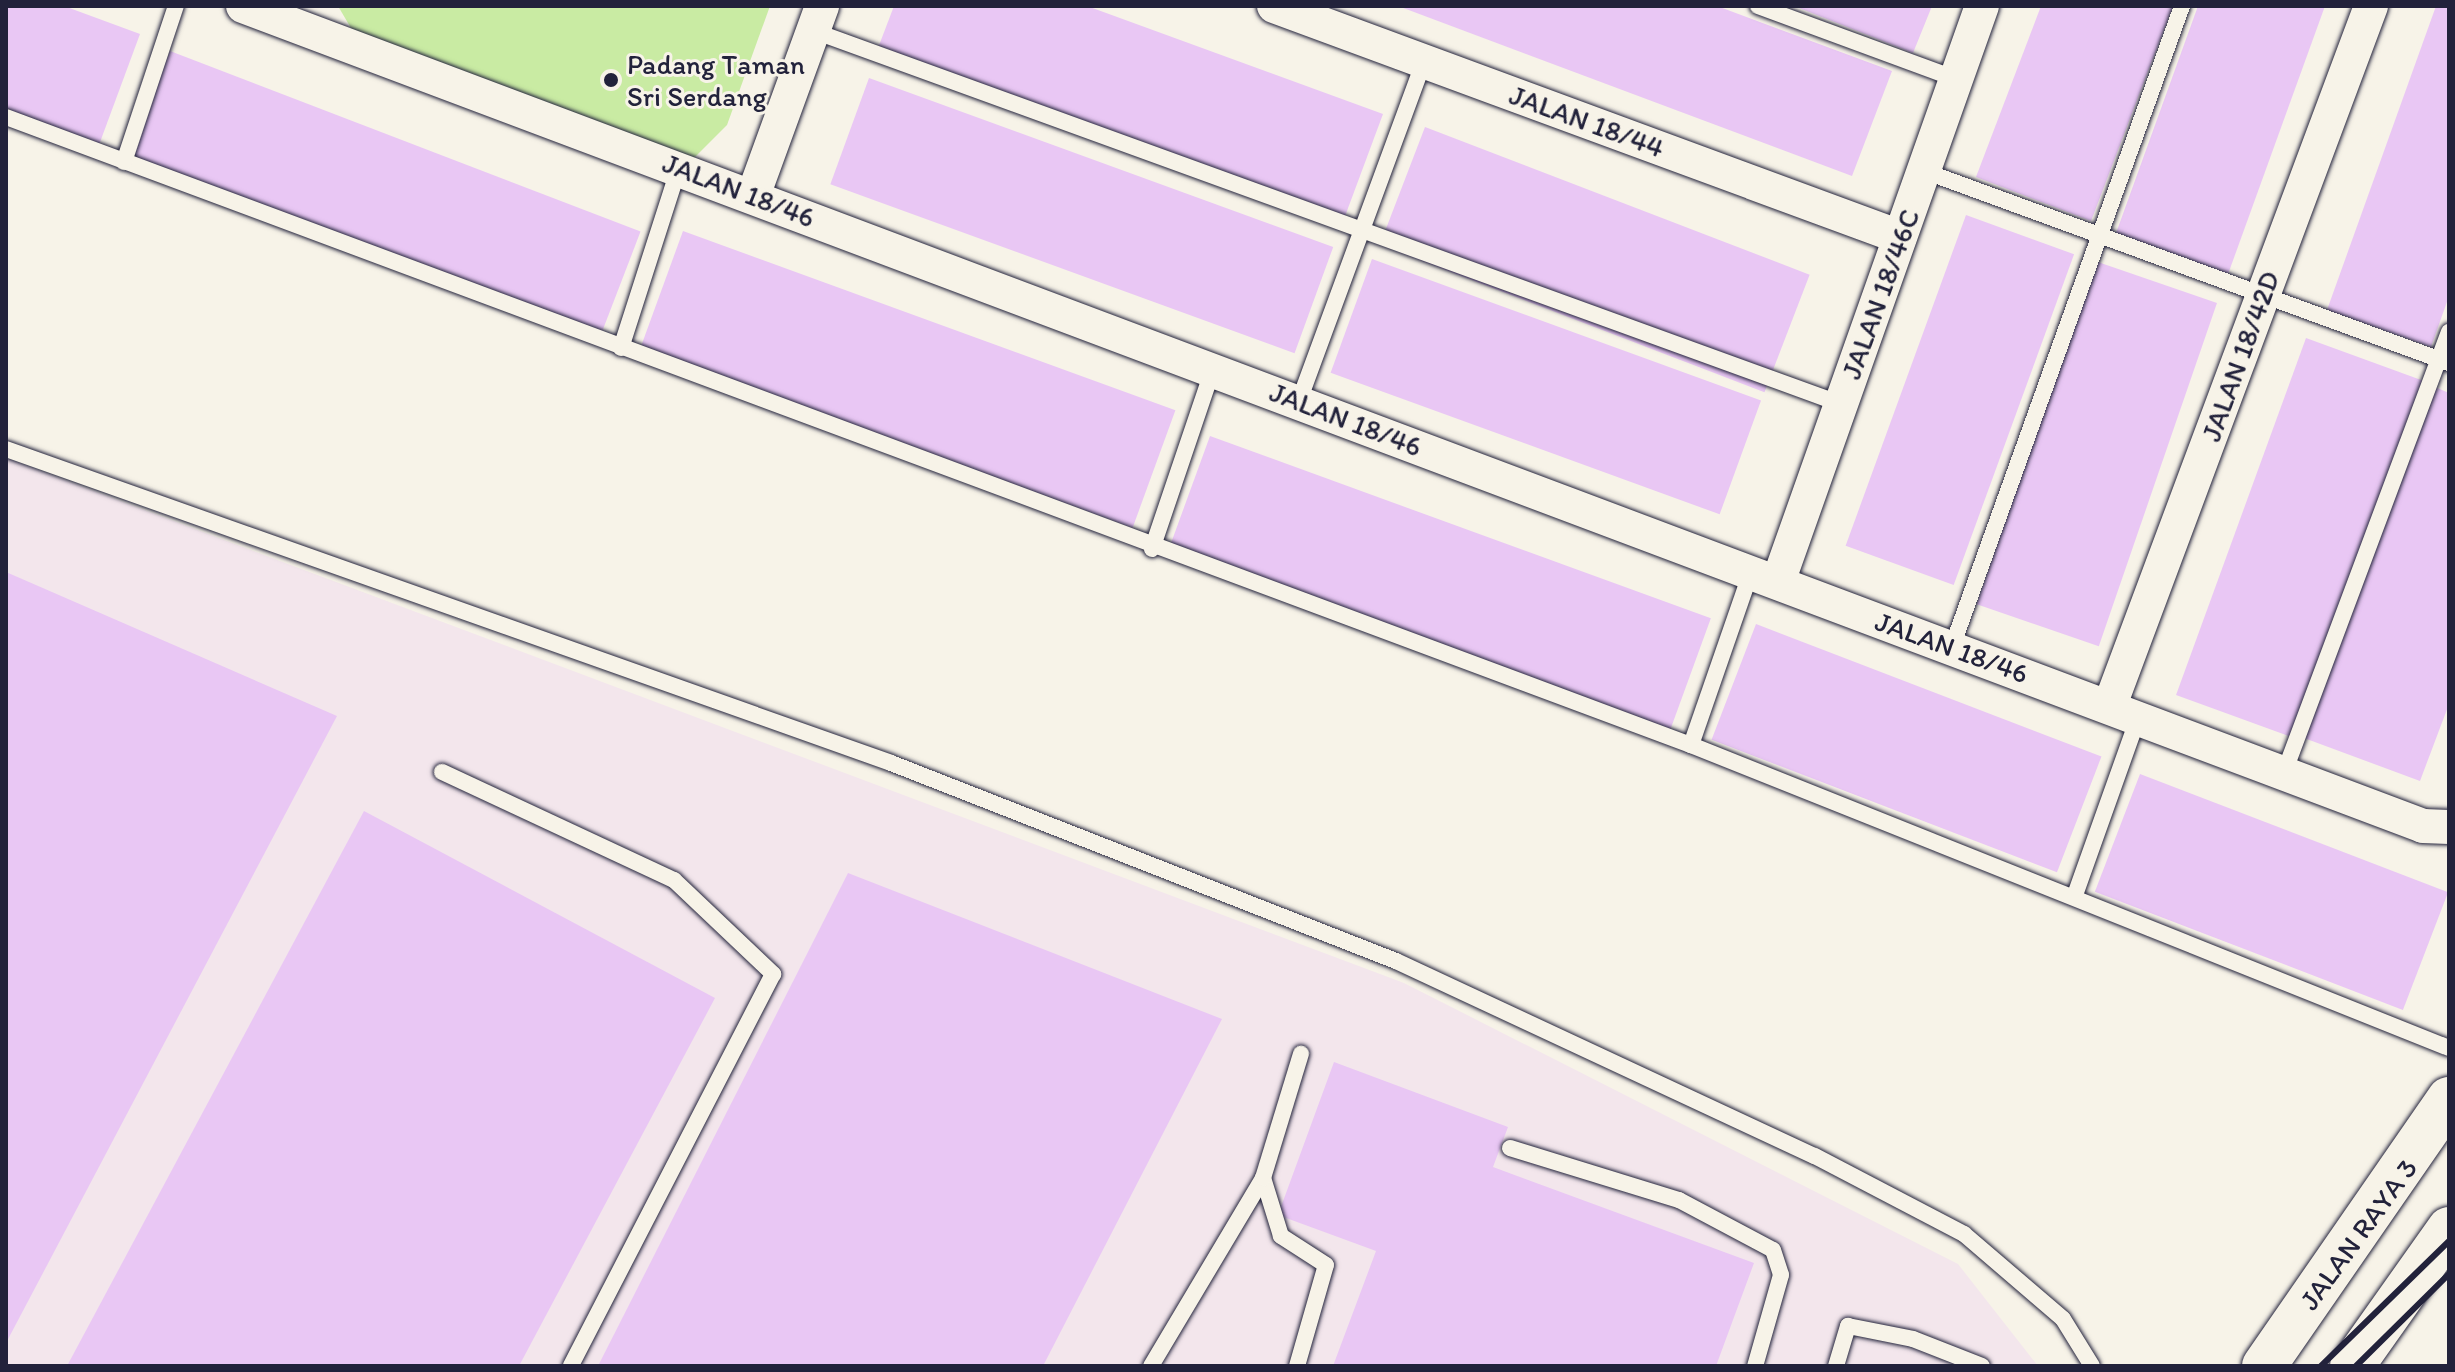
<!DOCTYPE html>
<html>
<head>
<meta charset="utf-8">
<style>
  body { margin:0 }
  #map { position:relative; width:2455px; height:1372px; overflow:hidden; background:#f7f3e8; font-family:Itim,sans-serif }
  div>[style] { position:absolute }
  [style*='--x'] { left:calc(var(--x)*1px); top:calc(var(--y)*1px); width:calc(var(--w)*1px); rotate:calc(var(--a)*1deg) }
  .built>* { inset:0; background:#f3e6ec }
  .green>* { inset:0; background:#c9eba3 }
  .building>* { inset:0; background:#e9c7f4; transform-origin:0 0 }
  .roads { filter:drop-shadow(0 0 2px #22223b) drop-shadow(0 0 2px #22223b) }
  .lane>* { height:16px; margin:-8px; padding:0 8px; transform-origin:8px; border-radius:8px; background:#f7f3e8 }
  .street>* { height:34px; margin:-17px; padding:0 17px; transform-origin:17px; border-radius:17px; background:#f7f3e8 }
  .secondary>* { height:44px; margin:-22px; padding:0 22px; transform-origin:22px; border-radius:22px; background:#f7f3e8 }
  .rail>* { height:6px; margin:-3px; padding:0 3px; transform-origin:3px; border-radius:3px; background:#22223b }
  .dots>* { width:22px; height:22px; translate:-50% -50%; box-sizing:border-box; border:4px solid #f7f3e8; border-radius:50% }
  span { translate:-50% -50%; white-space:nowrap; text-align:center; line-height:1.15; -webkit-text-stroke:6px #f7f3e8; paint-order:stroke }
  .poi-label { font-size:28px; color:#22223b }
  .left { translate:0 -50%; text-align:left }
  .street-label { font-size:28px; color:#22223b }
  .frame { position:absolute; inset:0; border:8px solid #22223b; pointer-events:none }
</style>
</head>
<body>
<div id="map">
  <div class="built">
    <div style="clip-path:polygon(6px 458px,1404px 983px,1958px 1264px,2038px 1366px,6px 1366px)"></div>
  </div>
  <div class="green">
    <div style="clip-path:polygon(338px 6px,770px 6px,727px 125px,694px 158px,355px 35px)"></div>
  </div>
  <div class="building">
    <div style="clip-path:polygon(6px 6px,64px 6px,140px 34px,96px 153px,6px 120px)"></div>
    <div style="clip-path:polygon(894px 6px,1087px 6px,1383px 114px,1344px 219px,878px 48px)"></div>
    <div style="clip-path:polygon(1398px 6px,1717px 6px,1892px 71px,1852px 176px)"></div>
    <div style="clip-path:polygon(1794px 6px,1932px 6px,1913px 53px)"></div>
    <div style="clip-path:polygon(2041px 6px,2173px 6px,2091px 221px,1976px 177px)"></div>
    <div style="clip-path:polygon(2198px 6px,2325px 6px,2227px 277px,2115px 236px)"></div>
    <div style="clip-path:polygon(2436px 6px,2449px 6px,2449px 296px,2431px 347px,2327px 310px)"></div>
    <div style="left:170px;top:51px;width:504px;height:113px;rotate:21deg"></div>
    <div style="left:869px;top:78px;width:494px;height:113px;rotate:20deg"></div>
    <div style="left:1425px;top:127px;width:412px;height:126px;rotate:21deg"></div>
    <div style="left:1966px;top:215px;width:115px;height:352px;rotate:20deg"></div>
    <div style="left:683px;top:231px;width:524px;height:125px;rotate:20deg"></div>
    <div style="left:1372px;top:259px;width:414px;height:121px;rotate:20deg"></div>
    <div style="left:2095px;top:261px;width:129px;height:363px;rotate:19deg"></div>
    <div style="left:2306px;top:338px;width:124px;height:380px;rotate:20deg"></div>
    <div style="clip-path:polygon(2435px 387px,2449px 393px,2449px 704px,2420px 781px,2304px 738px)"></div>
    <div style="left:1210px;top:436px;width:533px;height:121px;rotate:20deg"></div>
    <div style="clip-path:polygon(6px 572px,337px 716px,6px 1343px)"></div>
    <div style="left:1756px;top:624px;width:370px;height:124px;rotate:21deg"></div>
    <div style="left:2140px;top:774px;width:330px;height:126px;rotate:21deg"></div>
    <div style="clip-path:polygon(364px 811px,715px 998px,519px 1366px,67px 1366px)"></div>
    <div style="clip-path:polygon(848px 873px,1222px 1019px,1043px 1366px,598px 1366px)"></div>
    <div style="clip-path:polygon(1334px 1062px,1508px 1127px,1493px 1167px,1754px 1263px,1716px 1366px,1333px 1366px,1376px 1251px,1278px 1215px)"></div>
  </div>
  <div class="roads">
    <div class="lane">
      <div style="--x:1758;--y:6;--w:211;--a:20.2"></div>
      <div style="--x:814;--y:31;--w:1093;--a:19.96"></div>
      <div style="--x:6;--y:117;--w:1798;--a:20.44"></div>
      <div style="--x:1691;--y:745;--w:816;--a:21.79"></div>
      <div style="--x:124;--y:162;--w:164;--a:-71.6"></div>
      <div style="--x:1924;--y:171;--w:559;--a:20.09"></div>
      <div style="--x:621;--y:348;--w:190;--a:-72.2"></div>
      <div style="--x:1299;--y:401;--w:362;--a:-69.8"></div>
      <div style="--x:6;--y:449;--w:939;--a:19.53"></div>
      <div style="--x:891;--y:763;--w:542;--a:21.41"></div>
      <div style="--x:1396;--y:961;--w:462;--a:25"></div>
      <div style="--x:1815;--y:1156;--w:168;--a:27.6"></div>
      <div style="--x:1964;--y:1234;--w:130;--a:40.6"></div>
      <div style="--x:2063;--y:1319;--w:55;--a:58.3"></div>
      <div style="--x:1152;--y:549;--w:190;--a:-71.3"></div>
      <div style="--x:1952;--y:647;--w:681;--a:-70.26"></div>
      <div style="--x:1691;--y:745;--w:183;--a:-70.9"></div>
      <div style="--x:442;--y:772;--w:256;--a:25"></div>
      <div style="--x:674;--y:880;--w:137;--a:43.5"></div>
      <div style="--x:773;--y:974;--w:441;--a:117.3"></div>
      <div style="--x:2284;--y:773;--w:471;--a:-69.5"></div>
      <div style="--x:2075;--y:895;--w:188;--a:-70.4"></div>
      <div style="--x:1510;--y:1148;--w:177;--a:17.1"></div>
      <div style="--x:1679;--y:1200;--w:106;--a:28"></div>
      <div style="--x:1773;--y:1250;--w:26;--a:72"></div>
      <div style="--x:1781;--y:1275;--w:95;--a:105.9"></div>
      <div style="--x:1151;--y:1366;--w:219;--a:-59.2"></div>
      <div style="--x:1297;--y:1366;--w:105;--a:-74"></div>
      <div style="--x:1326;--y:1265;--w:54;--a:-147.2"></div>
      <div style="--x:1281;--y:1236;--w:61;--a:-107.2"></div>
      <div style="--x:1263;--y:1178;--w:130;--a:-73"></div>
      <div style="--x:1836;--y:1366;--w:42;--a:-73.3"></div>
      <div style="--x:1848;--y:1326;--w:66;--a:11.3"></div>
      <div style="--x:1913;--y:1339;--w:74;--a:21.4"></div>
    </div>
    <div class="street">
      <div style="--x:243;--y:6;--w:2329;--a:20.61"></div>
      <div style="--x:2423;--y:826;--w:26;--a:2"></div>
      <div style="--x:1274;--y:6;--w:667;--a:20.25"></div>
      <div style="--x:753;--y:196;--w:202;--a:-70"></div>
      <div style="--x:1778;--y:582;--w:611;--a:-70.5"></div>
      <div style="--x:2110;--y:705;--w:746;--a:-69.52"></div>
    </div>
    <div class="secondary">
      <div style="--x:2264;--y:1366;--w:325;--a:-55.3"></div>
      <div style="--x:2352;--y:1366;--w:168;--a:-54.7"></div>
    </div>
  </div>
  <div class="rail">
    <div style="--x:2321;--y:1366;--w:179;--a:-44.3"></div>
    <div style="--x:2356;--y:1366;--w:131;--a:-44.7"></div>
  </div>
  <div class="dots">
    <div style="left:611px;top:80px;background:#22223b"></div>
  </div>
  <div class="poi-label">
    <span class="left" style="left:627px;top:80px">Padang Taman<br>Sri Serdang</span>
  </div>
  <div class="street-label">
    <span style="left:1587px;top:121px;rotate:20deg">JALAN 18/44</span>
    <span style="left:739px;top:190px;rotate:21deg">JALAN 18/46</span>
    <span style="left:1880px;top:294px;rotate:-70deg">JALAN 18/46C</span>
    <span style="left:2240px;top:356px;rotate:-70deg">JALAN 18/42D</span>
    <span style="left:1346px;top:419px;rotate:21deg">JALAN 18/46</span>
    <span style="left:1952px;top:647px;rotate:20deg">JALAN 18/46</span>
    <span style="left:2358px;top:1234px;rotate:-54deg">JALAN RAYA 3</span>
  </div>
  <div class="frame"></div>
</div>
</body>
</html>
